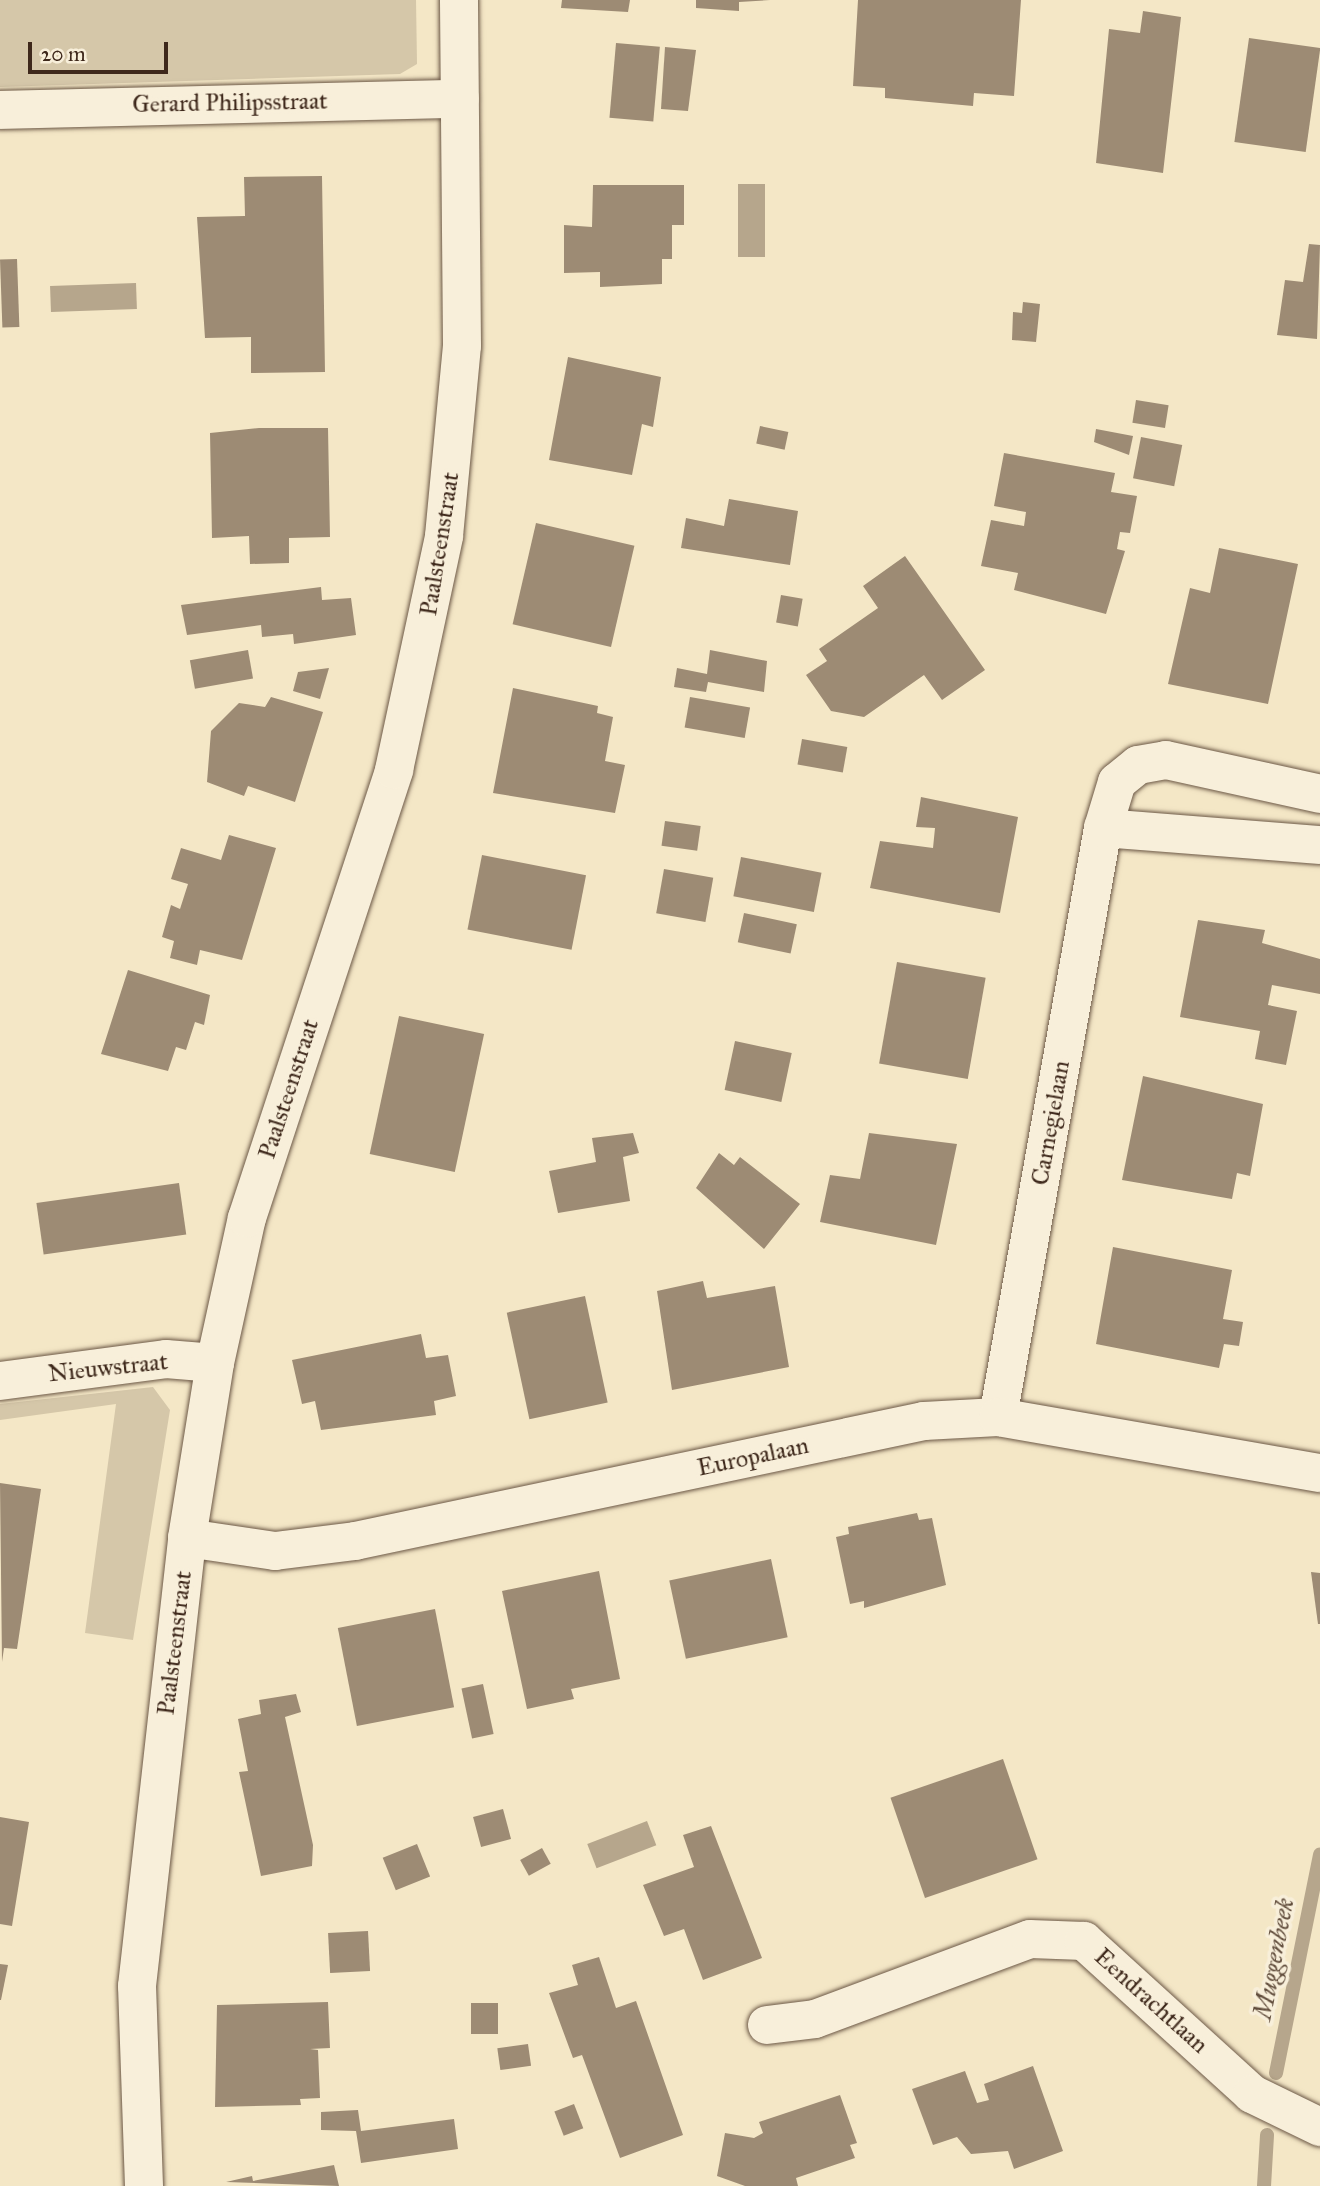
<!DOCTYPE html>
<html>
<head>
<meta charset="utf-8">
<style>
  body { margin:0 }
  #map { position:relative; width:1320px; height:2186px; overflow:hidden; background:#f4e7c6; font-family:"IM FELL Great Primer",serif }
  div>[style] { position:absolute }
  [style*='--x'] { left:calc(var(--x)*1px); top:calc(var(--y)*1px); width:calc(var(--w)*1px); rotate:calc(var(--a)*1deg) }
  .green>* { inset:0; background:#d5c7a9 }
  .water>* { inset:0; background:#b6a68c; transform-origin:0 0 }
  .stream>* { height:14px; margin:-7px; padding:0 7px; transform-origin:7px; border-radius:7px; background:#b6a68c }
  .building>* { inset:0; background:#9d8b74; transform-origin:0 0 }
  .roads { filter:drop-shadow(0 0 2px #6c5846) drop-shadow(0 0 2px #6c5846) }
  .minor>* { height:38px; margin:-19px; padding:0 19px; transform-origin:19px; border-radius:19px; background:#f8efda }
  span { translate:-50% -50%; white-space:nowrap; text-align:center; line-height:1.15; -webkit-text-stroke:7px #f8efda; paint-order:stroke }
  .street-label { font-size:24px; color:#3e281b }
  .water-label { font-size:26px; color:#624e3d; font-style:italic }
  .scale { position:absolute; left:28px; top:42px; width:140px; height:32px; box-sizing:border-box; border:4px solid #3e281b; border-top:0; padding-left:9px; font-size:21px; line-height:24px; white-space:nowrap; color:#3e281b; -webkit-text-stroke:5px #f8efda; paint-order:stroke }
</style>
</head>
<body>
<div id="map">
  <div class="green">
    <div style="clip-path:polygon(0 0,416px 0,417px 64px,400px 74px,0 87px)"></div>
    <div style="clip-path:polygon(153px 1387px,170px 1410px,133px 1640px,85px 1633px,116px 1404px,0 1420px,0 1404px)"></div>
  </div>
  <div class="water">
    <div style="left:738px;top:184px;width:27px;height:73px"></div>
    <div style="left:136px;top:283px;width:26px;height:86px;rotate:88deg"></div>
    <div style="left:647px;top:1821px;width:26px;height:64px;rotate:69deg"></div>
  </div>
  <div class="stream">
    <div style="--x:1276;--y:2073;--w:223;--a:-78.6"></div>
    <div style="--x:1264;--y:2186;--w:51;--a:-86.6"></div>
  </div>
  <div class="building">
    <div style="clip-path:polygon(562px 0,630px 0,628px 12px,561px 8px)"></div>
    <div style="clip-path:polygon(696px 0,770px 0,739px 2px,739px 11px,696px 8px)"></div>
    <div style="clip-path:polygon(858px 0,1021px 0,1014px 96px,974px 93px,973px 106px,885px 98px,885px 88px,853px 86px)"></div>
    <div style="clip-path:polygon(1143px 11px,1181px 17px,1163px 173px,1096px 163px,1109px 29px,1140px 33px)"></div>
    <div style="left:1249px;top:38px;width:72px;height:105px;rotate:8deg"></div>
    <div style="left:616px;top:43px;width:44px;height:75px;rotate:5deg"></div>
    <div style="clip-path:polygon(665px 47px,696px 50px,688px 111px,661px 109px)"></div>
    <div style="clip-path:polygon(322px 176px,325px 372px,251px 373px,251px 337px,205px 338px,197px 217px,245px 216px,244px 177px)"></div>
    <div style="clip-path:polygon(593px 185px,684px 185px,684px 225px,672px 225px,672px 259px,662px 259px,662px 284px,600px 287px,600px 272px,564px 273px,564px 225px,592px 227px)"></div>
    <div style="clip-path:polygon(1309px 244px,1320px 245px,1317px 339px,1277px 335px,1285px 280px,1303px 282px)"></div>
    <div style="left:17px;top:259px;width:68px;height:17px;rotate:88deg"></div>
    <div style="clip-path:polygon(1023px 302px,1040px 304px,1036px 342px,1012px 340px,1013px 312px,1022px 313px)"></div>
    <div style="clip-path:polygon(568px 357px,661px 377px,653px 427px,642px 424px,632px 475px,549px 460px)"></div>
    <div style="left:1136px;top:400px;width:33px;height:23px;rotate:9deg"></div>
    <div style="left:760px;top:426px;width:29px;height:18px;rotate:12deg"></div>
    <div style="clip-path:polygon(259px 428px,328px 428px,330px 537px,289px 538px,289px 563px,250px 564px,249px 536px,212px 538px,210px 433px)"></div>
    <div style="clip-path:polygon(1096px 429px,1133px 436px,1129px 455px,1094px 442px)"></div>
    <div style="left:1141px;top:437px;width:42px;height:42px;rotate:11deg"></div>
    <div style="clip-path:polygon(1004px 453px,1115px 473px,1111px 492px,1137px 496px,1130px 533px,1120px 532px,1117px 549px,1125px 551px,1106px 614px,1014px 590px,1018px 573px,981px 566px,991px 520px,1024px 526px,1026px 512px,994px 506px)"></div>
    <div style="clip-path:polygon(729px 499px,798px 511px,790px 565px,681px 548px,686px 518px,724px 526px)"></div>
    <div style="left:536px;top:523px;width:101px;height:104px;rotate:13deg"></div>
    <div style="clip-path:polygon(1219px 548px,1298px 564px,1268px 704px,1168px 684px,1190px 588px,1210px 593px)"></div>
    <div style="clip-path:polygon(905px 556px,985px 670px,942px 700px,924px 675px,864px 717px,831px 711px,806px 675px,827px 661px,819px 649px,878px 608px,863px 586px)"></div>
    <div style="clip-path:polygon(321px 587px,322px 600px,351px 598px,356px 635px,294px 644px,293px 634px,262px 637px,261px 625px,187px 635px,181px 605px)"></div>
    <div style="left:781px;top:595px;width:22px;height:28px;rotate:10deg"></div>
    <div style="left:248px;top:650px;width:29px;height:59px;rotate:80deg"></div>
    <div style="clip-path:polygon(710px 650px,767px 661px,764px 692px,708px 682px,706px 692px,674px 687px,677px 668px,707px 674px)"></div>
    <div style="clip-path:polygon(329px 668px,320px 699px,293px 691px,298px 672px)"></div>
    <div style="clip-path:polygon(513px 688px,598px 706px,597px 713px,613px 717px,605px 761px,625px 765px,615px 813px,493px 793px)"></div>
    <div style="clip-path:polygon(271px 697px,323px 712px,295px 802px,248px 786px,244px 796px,207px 782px,211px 731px,239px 703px,265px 707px)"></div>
    <div style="left:690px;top:697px;width:61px;height:31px;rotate:10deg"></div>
    <div style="left:802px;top:739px;width:46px;height:26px;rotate:10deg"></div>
    <div style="clip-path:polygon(921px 797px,1018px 817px,1000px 913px,870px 888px,880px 841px,933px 848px,935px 828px,916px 827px)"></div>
    <div style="left:665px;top:821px;width:36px;height:25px;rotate:8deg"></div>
    <div style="clip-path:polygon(229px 835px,276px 848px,242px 960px,200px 950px,197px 965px,170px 958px,174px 941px,162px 937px,171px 905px,180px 909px,188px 884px,171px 879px,181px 848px,221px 860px)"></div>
    <div style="left:482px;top:855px;width:106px;height:76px;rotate:11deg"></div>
    <div style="left:741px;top:857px;width:82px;height:40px;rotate:11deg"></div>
    <div style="left:664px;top:869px;width:50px;height:45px;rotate:10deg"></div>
    <div style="left:744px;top:913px;width:54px;height:30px;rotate:12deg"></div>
    <div style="clip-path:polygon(1198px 920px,1265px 930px,1262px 943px,1320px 959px,1320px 994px,1272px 985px,1268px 1005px,1297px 1011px,1286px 1065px,1255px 1059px,1260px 1031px,1180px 1017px)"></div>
    <div style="left:897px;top:962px;width:90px;height:103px;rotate:10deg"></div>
    <div style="clip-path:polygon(128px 970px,210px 995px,204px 1025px,195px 1022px,186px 1050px,176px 1047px,168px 1071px,101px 1054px)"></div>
    <div style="left:399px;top:1016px;width:87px;height:141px;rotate:12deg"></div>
    <div style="left:735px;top:1041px;width:58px;height:50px;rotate:12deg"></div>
    <div style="clip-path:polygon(1143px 1076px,1263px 1104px,1250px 1176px,1237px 1173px,1232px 1199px,1122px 1180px)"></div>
    <div style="clip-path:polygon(633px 1133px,639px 1153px,623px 1157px,630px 1201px,558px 1213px,549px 1171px,596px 1162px,592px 1138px)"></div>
    <div style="clip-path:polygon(869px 1133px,957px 1144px,936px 1245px,820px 1222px,830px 1175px,860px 1179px)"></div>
    <div style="clip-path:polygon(719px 1153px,734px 1165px,740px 1157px,800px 1204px,764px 1249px,696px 1188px)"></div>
    <div style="left:179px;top:1183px;width:52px;height:144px;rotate:82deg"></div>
    <div style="clip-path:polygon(1113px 1247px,1232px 1270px,1223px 1319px,1243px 1322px,1239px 1346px,1224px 1344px,1219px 1368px,1096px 1344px)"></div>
    <div style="clip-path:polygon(703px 1281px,707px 1298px,775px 1286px,789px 1367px,672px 1390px,657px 1291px)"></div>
    <div style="left:585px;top:1296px;width:109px;height:80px;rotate:78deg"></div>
    <div style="clip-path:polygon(421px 1334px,426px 1358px,448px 1355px,456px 1396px,434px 1401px,436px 1415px,321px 1430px,315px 1401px,302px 1404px,292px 1360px)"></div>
    <div style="clip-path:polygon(0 1483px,41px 1489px,17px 1649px,4px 1648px,2px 1662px)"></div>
    <div style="clip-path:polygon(917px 1513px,919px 1520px,932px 1518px,946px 1585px,864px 1608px,864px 1601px,850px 1604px,836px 1537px,849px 1534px,848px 1527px)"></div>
    <div style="left:771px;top:1559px;width:80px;height:104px;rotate:78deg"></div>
    <div style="clip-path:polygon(599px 1571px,620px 1679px,571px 1689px,574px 1699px,527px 1709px,502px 1591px)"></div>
    <div style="clip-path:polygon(1311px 1572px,1320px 1573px,1320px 1624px,1318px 1624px)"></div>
    <div style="left:435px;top:1609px;width:100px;height:99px;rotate:79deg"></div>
    <div style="left:483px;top:1684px;width:51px;height:22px;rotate:78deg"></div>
    <div style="clip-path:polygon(296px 1694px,301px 1712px,285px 1717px,313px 1845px,312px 1866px,261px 1876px,239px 1772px,248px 1771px,238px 1719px,261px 1714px,259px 1700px)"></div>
    <div style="left:1003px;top:1759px;width:106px;height:119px;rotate:71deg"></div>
    <div style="left:503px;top:1809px;width:31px;height:31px;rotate:75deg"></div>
    <div style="clip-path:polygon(0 1817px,29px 1822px,12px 1926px,0 1924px)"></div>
    <div style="clip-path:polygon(711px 1826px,762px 1958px,703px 1980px,684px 1929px,664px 1936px,643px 1885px,694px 1867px,683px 1835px)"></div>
    <div style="left:417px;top:1844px;width:35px;height:37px;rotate:68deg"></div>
    <div style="left:542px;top:1848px;width:18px;height:25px;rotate:61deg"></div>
    <div style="left:368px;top:1931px;width:40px;height:40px;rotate:87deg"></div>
    <div style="clip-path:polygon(599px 1957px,616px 2008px,636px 2001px,683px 2135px,620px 2158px,582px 2055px,573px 2058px,549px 1993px,578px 1985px,572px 1965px)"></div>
    <div style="clip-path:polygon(0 1964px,8px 1965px,1px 2000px,0 2000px)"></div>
    <div style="clip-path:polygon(328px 2002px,330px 2048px,310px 2049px,318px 2050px,320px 2098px,300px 2099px,301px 2105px,215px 2107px,217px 2005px)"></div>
    <div style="left:471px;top:2003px;width:27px;height:31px"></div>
    <div style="left:528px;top:2044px;width:22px;height:31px;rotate:82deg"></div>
    <div style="clip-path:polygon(1033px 2066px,1063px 2151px,1014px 2169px,1008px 2151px,971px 2154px,957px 2137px,933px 2145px,912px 2089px,965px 2071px,977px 2103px,989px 2100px,984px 2084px)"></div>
    <div style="clip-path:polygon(840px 2095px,857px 2143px,850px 2145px,855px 2158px,796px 2178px,798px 2186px,745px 2186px,717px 2176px,725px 2133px,754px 2138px,763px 2133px,759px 2122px)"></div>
    <div style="left:574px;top:2104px;width:26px;height:21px;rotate:69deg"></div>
    <div style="clip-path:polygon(358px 2110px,361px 2131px,454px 2119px,458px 2149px,361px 2163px,356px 2131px,321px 2130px,321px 2112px)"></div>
    <div style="clip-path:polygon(334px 2165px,339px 2186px,226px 2182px,252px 2176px,253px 2181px)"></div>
  </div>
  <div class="roads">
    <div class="minor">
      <div style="--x:0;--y:110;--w:460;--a:-1.4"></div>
      <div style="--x:1103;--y:828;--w:218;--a:4.5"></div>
      <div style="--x:0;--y:1381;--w:167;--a:-7.5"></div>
      <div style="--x:166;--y:1359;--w:49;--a:4.7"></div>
      <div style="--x:998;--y:1417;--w:598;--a:-79.89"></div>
      <div style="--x:1103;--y:828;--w:48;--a:-73.1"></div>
      <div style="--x:1117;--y:782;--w:27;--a:-39"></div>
      <div style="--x:1138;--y:765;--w:28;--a:-10"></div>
      <div style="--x:1166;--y:760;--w:158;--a:12.4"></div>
      <div style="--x:187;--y:1538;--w:89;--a:8.4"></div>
      <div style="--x:275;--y:1551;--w:81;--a:-7.1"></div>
      <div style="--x:355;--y:1541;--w:582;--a:-11.91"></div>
      <div style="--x:924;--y:1421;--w:74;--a:-3.1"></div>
      <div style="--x:998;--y:1417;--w:327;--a:9.9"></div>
      <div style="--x:767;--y:2025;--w:48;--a:-7.1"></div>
      <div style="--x:815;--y:2019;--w:229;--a:-20.4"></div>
      <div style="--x:1030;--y:1939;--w:54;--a:2.1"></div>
      <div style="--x:1084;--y:1941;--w:227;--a:42.3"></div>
      <div style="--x:1252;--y:2094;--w:76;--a:25.9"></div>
      <div style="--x:144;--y:2186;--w:200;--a:-92"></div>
      <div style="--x:137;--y:1986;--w:451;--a:-83.6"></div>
      <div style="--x:187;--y:1538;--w:177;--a:-80.9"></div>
      <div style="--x:215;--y:1363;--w:148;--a:-77.6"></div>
      <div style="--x:247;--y:1218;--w:472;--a:-71.8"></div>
      <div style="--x:394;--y:770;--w:239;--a:-77.9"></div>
      <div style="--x:444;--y:536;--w:191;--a:-84.6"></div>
      <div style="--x:462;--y:346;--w:346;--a:-90.5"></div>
    </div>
  </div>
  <div class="street-label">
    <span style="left:230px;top:103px;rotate:-1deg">Gerard Philipsstraat</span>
    <span style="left:440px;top:544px;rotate:-81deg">Paalsteenstraat</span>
    <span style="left:289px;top:1089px;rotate:-72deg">Paalsteenstraat</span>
    <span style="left:1051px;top:1123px;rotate:-80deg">Carnegielaan</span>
    <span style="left:108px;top:1368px;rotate:-6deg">Nieuwstraat</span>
    <span style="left:753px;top:1457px;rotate:-12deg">Europalaan</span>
    <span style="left:175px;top:1643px;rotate:-83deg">Paalsteenstraat</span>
    <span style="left:1151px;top:2001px;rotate:42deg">Eendrachtlaan</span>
  </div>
  <div class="water-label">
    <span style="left:1274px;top:1959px;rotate:-79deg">Muggenbeek</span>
  </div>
  <div class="scale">20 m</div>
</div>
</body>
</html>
